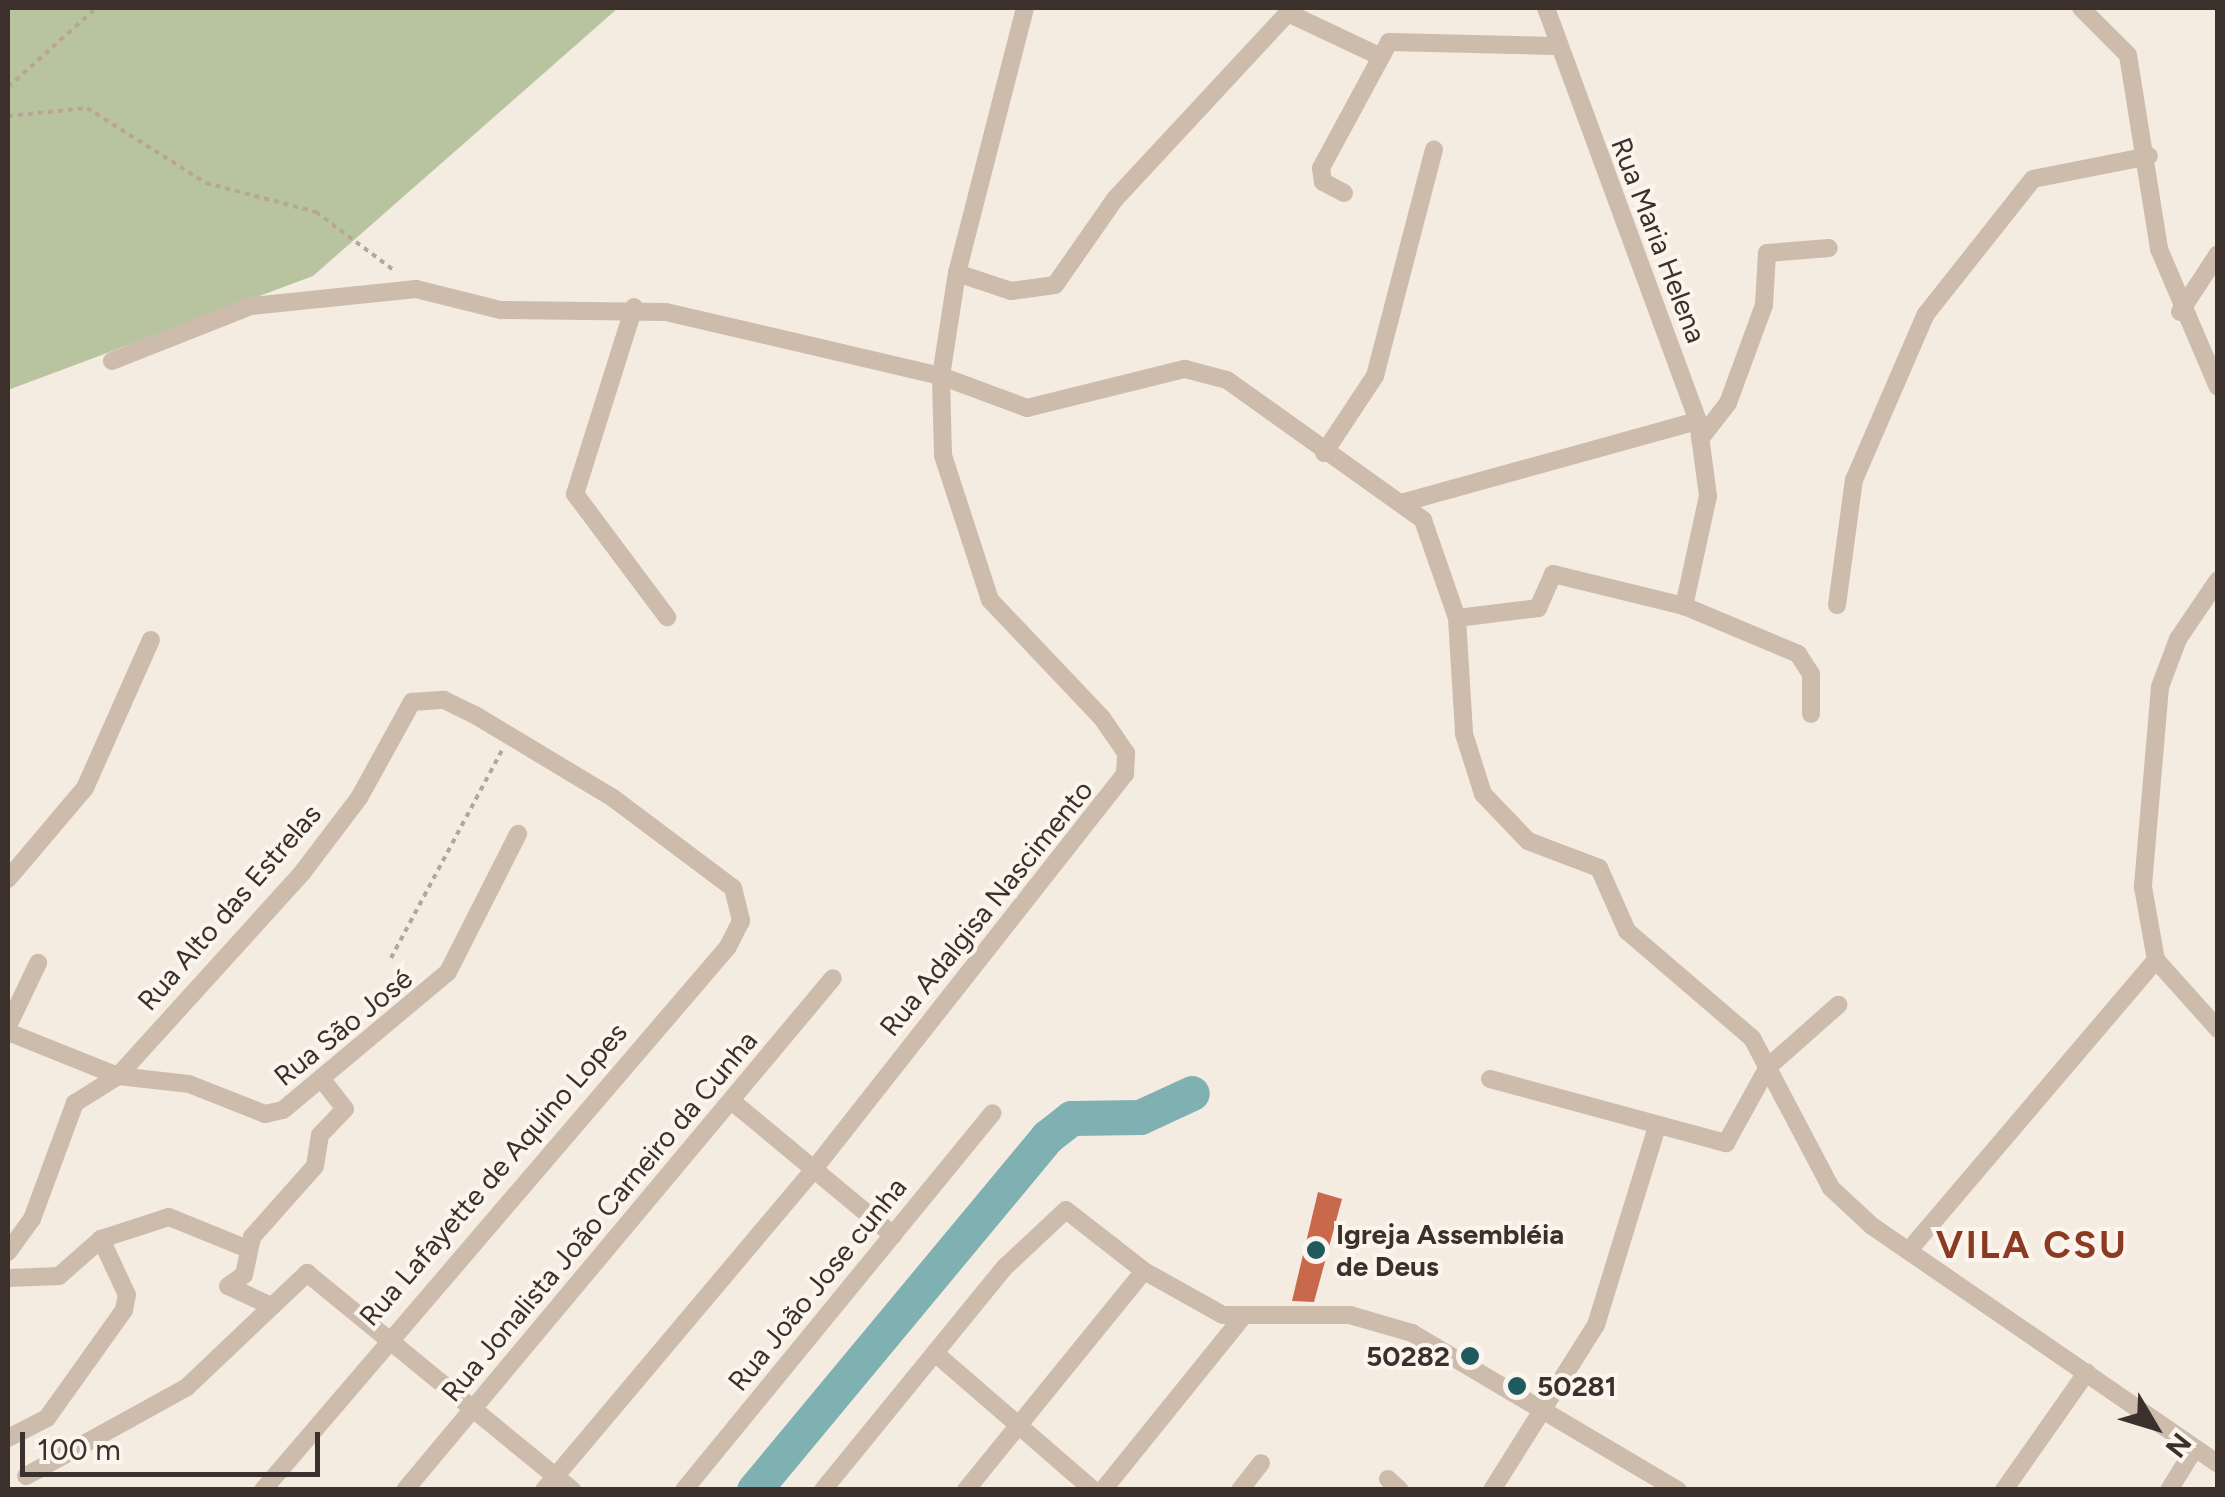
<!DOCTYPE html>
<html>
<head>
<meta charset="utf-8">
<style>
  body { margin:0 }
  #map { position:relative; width:2225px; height:1497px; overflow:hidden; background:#f4ebe1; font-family:Figtree,sans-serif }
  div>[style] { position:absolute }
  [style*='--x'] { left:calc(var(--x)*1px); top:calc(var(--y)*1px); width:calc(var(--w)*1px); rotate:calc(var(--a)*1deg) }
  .green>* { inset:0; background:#b8c4a0 }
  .river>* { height:35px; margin:-17.5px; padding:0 17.5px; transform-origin:17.5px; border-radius:17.5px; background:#7fb0b2 }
  .building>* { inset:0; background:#c8694b }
  .path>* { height:4px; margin-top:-2px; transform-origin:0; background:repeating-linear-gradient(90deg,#b9a596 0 5px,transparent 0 10px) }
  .minor>* { height:18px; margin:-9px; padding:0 9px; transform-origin:9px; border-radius:9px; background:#cdbbac }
  .dots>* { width:28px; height:28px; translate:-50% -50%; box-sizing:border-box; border:5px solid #fbf5ee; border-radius:50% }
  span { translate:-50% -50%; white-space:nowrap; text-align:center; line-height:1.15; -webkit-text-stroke:8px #fbf5ee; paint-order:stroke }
  .street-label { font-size:28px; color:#3b302b }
  .poi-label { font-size:28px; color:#3b302b; font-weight:700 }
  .left { translate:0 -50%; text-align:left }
  .right { translate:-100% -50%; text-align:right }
  .district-label { font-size:38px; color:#8c3b22; font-weight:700; letter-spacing:2.5px }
  .frame { position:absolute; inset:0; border:10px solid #3b302b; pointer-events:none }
  .north { position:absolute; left:2105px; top:1377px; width:100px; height:100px; -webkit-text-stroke:8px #fbf5ee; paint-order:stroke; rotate:128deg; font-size:28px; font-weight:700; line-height:40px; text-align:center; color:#3b302b }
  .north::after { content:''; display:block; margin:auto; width:35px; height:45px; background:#3b302b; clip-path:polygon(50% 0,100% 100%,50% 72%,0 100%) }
  .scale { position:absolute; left:20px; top:1432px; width:300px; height:45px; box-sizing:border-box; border:5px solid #3b302b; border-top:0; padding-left:12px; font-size:30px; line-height:35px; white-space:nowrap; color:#3b302b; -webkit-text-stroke:8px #fbf5ee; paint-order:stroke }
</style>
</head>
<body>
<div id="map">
  <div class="green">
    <div style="clip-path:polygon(8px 8px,618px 8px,313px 276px,8px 390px)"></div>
  </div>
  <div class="river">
    <div style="--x:754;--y:1490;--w:459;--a:-50.3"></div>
    <div style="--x:1047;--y:1137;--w:31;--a:-38"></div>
    <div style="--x:1071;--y:1118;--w:69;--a:-0.8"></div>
    <div style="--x:1140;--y:1117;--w:57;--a:-24.8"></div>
  </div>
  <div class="building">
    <div style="clip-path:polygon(1318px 1192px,1342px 1199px,1314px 1302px,1292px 1301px)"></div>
  </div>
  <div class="path">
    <div style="--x:8;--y:87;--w:118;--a:-41.9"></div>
    <div style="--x:8;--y:116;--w:79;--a:-5.8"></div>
    <div style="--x:87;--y:108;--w:141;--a:32.2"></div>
    <div style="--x:206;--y:183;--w:114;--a:14.8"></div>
    <div style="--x:316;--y:212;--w:99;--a:36.8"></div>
    <div style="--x:391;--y:958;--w:236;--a:-61.9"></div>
  </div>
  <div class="minor">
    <div style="--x:1546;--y:8;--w:440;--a:69.8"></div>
    <div style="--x:1698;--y:421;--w:76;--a:82.4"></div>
    <div style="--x:1708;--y:496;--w:113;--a:102.3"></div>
    <div style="--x:1684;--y:606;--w:124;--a:22.8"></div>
    <div style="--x:1798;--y:654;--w:24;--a:57"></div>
    <div style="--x:1811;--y:674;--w:40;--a:90"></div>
    <div style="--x:2081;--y:8;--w:66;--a:45"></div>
    <div style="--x:2128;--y:55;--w:196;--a:80.9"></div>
    <div style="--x:2159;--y:249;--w:150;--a:66.9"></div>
    <div style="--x:1344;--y:193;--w:24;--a:-152"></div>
    <div style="--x:1323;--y:182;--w:14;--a:-98"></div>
    <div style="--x:1321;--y:168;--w:143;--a:-61.6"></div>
    <div style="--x:1389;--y:42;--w:165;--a:1.4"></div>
    <div style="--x:957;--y:273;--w:57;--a:18.4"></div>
    <div style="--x:1011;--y:291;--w:44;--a:-7.8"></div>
    <div style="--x:1055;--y:285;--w:105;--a:-55.1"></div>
    <div style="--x:1115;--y:199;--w:254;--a:-47.1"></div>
    <div style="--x:1288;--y:13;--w:101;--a:25.3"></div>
    <div style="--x:634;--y:307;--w:196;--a:107.5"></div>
    <div style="--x:575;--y:494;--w:154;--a:53.2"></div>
    <div style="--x:2180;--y:312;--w:69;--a:-56.8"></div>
    <div style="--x:112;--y:361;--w:149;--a:-21.6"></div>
    <div style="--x:251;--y:306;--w:166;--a:-5.9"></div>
    <div style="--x:416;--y:289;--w:88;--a:13.9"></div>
    <div style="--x:501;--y:310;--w:165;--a:0.7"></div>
    <div style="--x:666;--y:312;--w:282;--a:13.1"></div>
    <div style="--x:941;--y:376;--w:92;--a:20.4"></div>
    <div style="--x:1027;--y:408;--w:163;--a:-13.9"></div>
    <div style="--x:1185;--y:369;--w:43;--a:14.7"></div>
    <div style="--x:1227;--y:380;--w:241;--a:35.5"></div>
    <div style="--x:1423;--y:520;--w:104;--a:70.9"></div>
    <div style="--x:1457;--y:618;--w:116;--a:86.5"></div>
    <div style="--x:1464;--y:734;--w:63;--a:72.4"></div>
    <div style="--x:1483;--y:794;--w:65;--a:46.2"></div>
    <div style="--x:1528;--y:841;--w:76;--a:20.8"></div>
    <div style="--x:1599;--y:868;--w:69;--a:66"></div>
    <div style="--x:1627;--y:931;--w:165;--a:40.6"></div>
    <div style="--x:1752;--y:1038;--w:170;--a:62.2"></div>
    <div style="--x:1831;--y:1188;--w:56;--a:42.8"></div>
    <div style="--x:1872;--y:1226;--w:420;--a:34.5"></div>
    <div style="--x:1700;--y:439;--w:46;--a:-52.1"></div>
    <div style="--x:1728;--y:403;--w:104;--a:-69.8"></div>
    <div style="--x:1764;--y:305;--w:52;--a:-86.7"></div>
    <div style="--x:1767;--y:253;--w:62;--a:-4.6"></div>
    <div style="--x:1324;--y:453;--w:92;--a:-56.5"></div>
    <div style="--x:1375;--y:376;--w:234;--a:-75.4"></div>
    <div style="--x:1405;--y:502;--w:304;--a:-15.5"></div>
    <div style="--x:2218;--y:580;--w:71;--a:124.1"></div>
    <div style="--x:2178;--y:639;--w:51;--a:110.6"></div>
    <div style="--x:2160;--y:687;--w:201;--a:94.9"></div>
    <div style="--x:2143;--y:887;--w:74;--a:79.9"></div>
    <div style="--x:2156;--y:960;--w:93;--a:48.1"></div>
    <div style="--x:1837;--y:605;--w:126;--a:-82.3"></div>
    <div style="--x:1854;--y:480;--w:181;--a:-66.6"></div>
    <div style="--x:1926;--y:314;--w:172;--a:-51.6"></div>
    <div style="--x:2033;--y:179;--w:118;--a:-11.2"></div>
    <div style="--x:1457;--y:618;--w:82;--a:-7"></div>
    <div style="--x:1538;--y:608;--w:37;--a:-66"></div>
    <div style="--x:1553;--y:574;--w:135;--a:13.7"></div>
    <div style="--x:8;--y:879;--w:119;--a:-49.8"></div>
    <div style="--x:85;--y:788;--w:162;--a:-66"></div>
    <div style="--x:8;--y:1026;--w:70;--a:-64.5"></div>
    <div style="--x:8;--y:1032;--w:118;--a:21.8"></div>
    <div style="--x:118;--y:1076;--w:71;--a:6.4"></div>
    <div style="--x:189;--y:1084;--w:82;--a:21.5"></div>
    <div style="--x:265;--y:1114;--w:18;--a:-13"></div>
    <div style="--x:283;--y:1110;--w:215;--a:-39.9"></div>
    <div style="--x:448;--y:972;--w:155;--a:-63.1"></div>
    <div style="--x:1490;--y:1079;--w:245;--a:15.2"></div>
    <div style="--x:1726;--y:1143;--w:87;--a:-61.1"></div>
    <div style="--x:1768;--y:1067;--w:94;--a:-41.5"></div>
    <div style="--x:734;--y:1103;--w:207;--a:39.7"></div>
    <div style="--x:1910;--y:1249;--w:380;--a:-49.6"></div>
    <div style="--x:8;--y:1252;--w:41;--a:-54"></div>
    <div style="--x:32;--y:1219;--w:124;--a:-69.7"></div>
    <div style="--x:75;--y:1103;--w:51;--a:-32.1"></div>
    <div style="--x:118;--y:1076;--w:274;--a:-47.8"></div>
    <div style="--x:302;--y:873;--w:94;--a:-52.8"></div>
    <div style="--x:359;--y:798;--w:110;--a:-61.1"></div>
    <div style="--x:412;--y:702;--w:32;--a:-4"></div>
    <div style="--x:444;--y:700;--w:34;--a:26"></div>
    <div style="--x:475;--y:715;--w:161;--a:31"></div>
    <div style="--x:613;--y:798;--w:150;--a:36.9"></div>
    <div style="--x:733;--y:888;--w:34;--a:76"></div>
    <div style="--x:741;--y:921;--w:30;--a:117"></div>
    <div style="--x:727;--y:948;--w:713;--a:130.57"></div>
    <div style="--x:8;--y:1278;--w:51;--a:-2.2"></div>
    <div style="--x:59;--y:1276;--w:56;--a:-41.4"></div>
    <div style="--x:101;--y:1239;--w:71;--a:-17.9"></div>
    <div style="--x:169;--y:1217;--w:85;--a:22.1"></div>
    <div style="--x:271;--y:1306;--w:47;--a:-155.1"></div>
    <div style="--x:228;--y:1286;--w:19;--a:-35"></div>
    <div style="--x:244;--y:1275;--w:39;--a:-78"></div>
    <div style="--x:252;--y:1237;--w:95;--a:-48.4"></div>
    <div style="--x:315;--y:1166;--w:31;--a:-81"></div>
    <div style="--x:320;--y:1135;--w:36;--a:-46"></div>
    <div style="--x:345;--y:1109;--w:36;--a:-128"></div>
    <div style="--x:935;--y:1353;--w:209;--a:40.9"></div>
    <div style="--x:8;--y:1438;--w:44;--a:-27.1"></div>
    <div style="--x:47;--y:1418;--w:133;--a:-54.5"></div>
    <div style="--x:124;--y:1310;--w:15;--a:-79"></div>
    <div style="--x:127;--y:1295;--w:62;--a:-114.9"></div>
    <div style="--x:26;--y:1476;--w:184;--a:-28.9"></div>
    <div style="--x:187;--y:1387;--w:166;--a:-43.5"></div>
    <div style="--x:307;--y:1273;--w:343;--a:39.3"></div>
    <div style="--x:1388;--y:1479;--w:16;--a:43"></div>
    <div style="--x:405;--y:1490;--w:667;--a:-50.11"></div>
    <div style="--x:544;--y:1490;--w:419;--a:-49.9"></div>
    <div style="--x:814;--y:1169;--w:503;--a:-51.79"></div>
    <div style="--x:1125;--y:774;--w:21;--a:-87"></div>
    <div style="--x:1126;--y:753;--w:42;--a:-124.4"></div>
    <div style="--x:1102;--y:718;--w:163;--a:-133.5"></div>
    <div style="--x:990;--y:600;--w:152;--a:-108"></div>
    <div style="--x:943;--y:455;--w:79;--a:-91.5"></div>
    <div style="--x:941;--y:376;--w:104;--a:-81.2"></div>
    <div style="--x:957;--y:273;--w:274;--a:-75.6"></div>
    <div style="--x:684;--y:1490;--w:487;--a:-50.7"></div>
    <div style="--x:823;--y:1490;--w:288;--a:-50.8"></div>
    <div style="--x:1005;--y:1267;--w:83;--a:-43.1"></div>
    <div style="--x:1066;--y:1210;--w:99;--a:38"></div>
    <div style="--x:1144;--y:1271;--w:90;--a:29.1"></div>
    <div style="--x:1223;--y:1315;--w:127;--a:0"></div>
    <div style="--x:1350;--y:1315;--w:65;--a:16.2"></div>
    <div style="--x:1412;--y:1333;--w:309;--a:30.6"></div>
    <div style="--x:966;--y:1490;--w:282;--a:-50.9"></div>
    <div style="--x:1103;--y:1490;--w:220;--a:-51.1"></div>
    <div style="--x:1240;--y:1490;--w:34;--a:-52"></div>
    <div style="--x:1492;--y:1490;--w:195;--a:-57.8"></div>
    <div style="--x:1596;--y:1325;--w:207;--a:-72.9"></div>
    <div style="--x:2004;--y:1490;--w:144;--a:-54.9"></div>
    <div style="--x:2169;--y:1490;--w:49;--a:-58.2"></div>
  </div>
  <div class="dots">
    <div style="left:1316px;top:1250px;background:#1f5a5e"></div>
    <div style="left:1470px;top:1356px;background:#1f5a5e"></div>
    <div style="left:1517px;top:1386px;background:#1f5a5e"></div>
  </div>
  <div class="street-label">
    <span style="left:1659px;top:240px;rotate:69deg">Rua Maria Helena</span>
    <span style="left:229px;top:907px;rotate:-49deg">Rua Alto das Estrelas</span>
    <span style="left:986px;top:908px;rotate:-51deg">Rua Adalgisa Nascimento</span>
    <span style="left:343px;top:1027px;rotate:-39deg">Rua São José</span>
    <span style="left:493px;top:1174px;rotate:-49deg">Rua Lafayette de Aquino Lopes</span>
    <span style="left:599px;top:1216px;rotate:-50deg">Rua Jonalista João Carneiro da Cunha</span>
    <span style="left:817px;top:1284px;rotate:-51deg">Rua João Jose cunha</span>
  </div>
  <div class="poi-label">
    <span class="left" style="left:1336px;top:1250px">Igreja Assembléia<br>de Deus</span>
    <span class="right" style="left:1450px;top:1356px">50282</span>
    <span class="left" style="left:1537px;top:1386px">50281</span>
  </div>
  <div class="district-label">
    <span style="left:2032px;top:1246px">VILA CSU</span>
  </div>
  <div class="frame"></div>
  <div class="north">N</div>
  <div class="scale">100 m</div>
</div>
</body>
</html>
